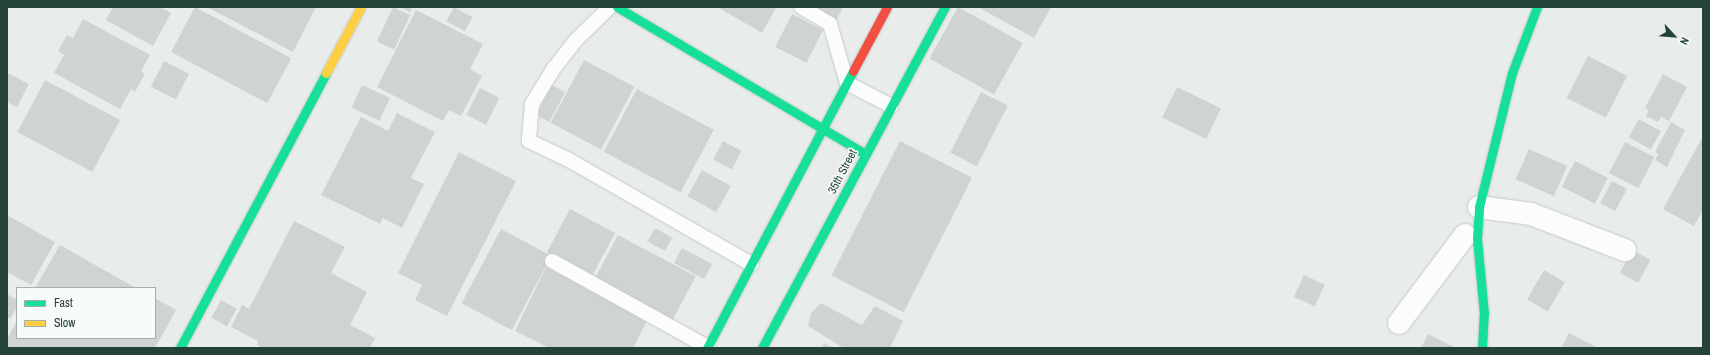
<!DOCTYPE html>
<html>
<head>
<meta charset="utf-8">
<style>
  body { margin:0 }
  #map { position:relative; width:1710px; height:355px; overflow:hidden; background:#e8edeb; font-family:"Archivo Narrow",sans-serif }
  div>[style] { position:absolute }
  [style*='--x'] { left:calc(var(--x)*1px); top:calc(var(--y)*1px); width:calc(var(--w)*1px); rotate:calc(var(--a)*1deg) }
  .building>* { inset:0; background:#cfd4d2; transform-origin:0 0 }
  .roads { filter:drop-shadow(0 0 1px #c5cac8) drop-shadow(0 0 1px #c5cac8) }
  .lane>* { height:14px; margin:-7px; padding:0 7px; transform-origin:7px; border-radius:7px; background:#fcfcfc }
  .street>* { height:22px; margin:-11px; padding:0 11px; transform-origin:11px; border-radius:11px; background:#fcfcfc }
  .fast>* { height:9px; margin:-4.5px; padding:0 4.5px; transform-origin:4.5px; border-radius:4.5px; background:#16e098 }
  .slow>* { height:9px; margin:-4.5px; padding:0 4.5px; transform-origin:4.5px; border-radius:4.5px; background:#ffcf43 }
  .jam>* { height:9px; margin:-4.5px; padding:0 4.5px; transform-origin:4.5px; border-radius:4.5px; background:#f24e42 }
  span { translate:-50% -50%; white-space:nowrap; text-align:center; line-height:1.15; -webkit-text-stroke:3px #f7fbf9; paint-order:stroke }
  .street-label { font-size:12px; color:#24423a }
  .frame { position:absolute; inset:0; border:8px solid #24423a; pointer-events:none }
  .legend { position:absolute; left:16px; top:287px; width:140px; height:52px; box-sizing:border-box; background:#f7fbf9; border:1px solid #a3b1ad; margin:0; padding:5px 7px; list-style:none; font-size:12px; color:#24423a }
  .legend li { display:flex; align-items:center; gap:8px; height:20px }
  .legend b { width:20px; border:1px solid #a3b1ad }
  .north { position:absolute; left:1654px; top:16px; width:40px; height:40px; -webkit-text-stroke:3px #f7fbf9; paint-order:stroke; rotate:116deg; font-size:11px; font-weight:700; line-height:16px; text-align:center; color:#24423a }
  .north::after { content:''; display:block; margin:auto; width:14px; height:18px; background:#24423a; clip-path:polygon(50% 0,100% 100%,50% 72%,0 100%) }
</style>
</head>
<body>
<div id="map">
  <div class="building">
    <div style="clip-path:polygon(113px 7px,160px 7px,171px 13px,153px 46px,106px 20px)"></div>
    <div style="left:195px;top:7px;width:109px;height:51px;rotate:28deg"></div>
    <div style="clip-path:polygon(207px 7px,316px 7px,293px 52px)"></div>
    <div style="left:393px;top:7px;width:19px;height:38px;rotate:25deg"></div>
    <div style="clip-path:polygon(400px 7px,412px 7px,410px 12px)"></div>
    <div style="left:454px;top:7px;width:21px;height:16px;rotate:29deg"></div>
    <div style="clip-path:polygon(717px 7px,774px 7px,776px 8px,762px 33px)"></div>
    <div style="clip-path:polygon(811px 7px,843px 7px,836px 21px)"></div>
    <div style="left:958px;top:7px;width:74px;height:59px;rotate:29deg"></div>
    <div style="clip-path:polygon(978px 7px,1051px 7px,1034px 38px)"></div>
    <div style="clip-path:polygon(416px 10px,483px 44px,470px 69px,482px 76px,461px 116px,449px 110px,443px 121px,377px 87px)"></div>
    <div style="left:792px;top:14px;width:35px;height:37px;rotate:27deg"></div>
    <div style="clip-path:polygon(83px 19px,150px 55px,141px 71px,145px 74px,135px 92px,131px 89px,120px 109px,54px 73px,64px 55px,58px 51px,67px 35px,73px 38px)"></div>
    <div style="left:1588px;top:56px;width:44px;height:47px;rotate:27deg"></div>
    <div style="left:584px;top:60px;width:57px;height:71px;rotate:28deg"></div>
    <div style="left:164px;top:61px;width:28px;height:29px;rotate:27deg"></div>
    <div style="clip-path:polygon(7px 73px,29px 84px,17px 107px,7px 102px)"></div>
    <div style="clip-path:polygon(1663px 74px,1687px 87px,1669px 121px,1661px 117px,1658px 122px,1646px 116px,1649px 110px,1645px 108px)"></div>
    <div style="left:45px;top:80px;width:85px;height:59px;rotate:28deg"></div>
    <div style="left:362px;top:85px;width:31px;height:25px;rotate:25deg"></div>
    <div style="left:552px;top:85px;width:15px;height:34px;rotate:28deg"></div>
    <div style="left:1177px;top:87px;width:49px;height:34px;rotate:26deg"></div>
    <div style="left:480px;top:88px;width:22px;height:30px;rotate:27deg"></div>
    <div style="left:637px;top:89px;width:87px;height:71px;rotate:28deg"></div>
    <div style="left:981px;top:92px;width:30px;height:68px;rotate:27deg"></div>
    <div style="clip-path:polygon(397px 113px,435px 132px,411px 178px,424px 184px,402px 228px,383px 218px,380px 224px,321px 195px,361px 117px,388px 131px)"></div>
    <div style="left:1639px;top:119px;width:25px;height:21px;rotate:29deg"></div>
    <div style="clip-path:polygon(1671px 122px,1685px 130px,1667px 167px,1655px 160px,1658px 154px,1655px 152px)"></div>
    <div style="clip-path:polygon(1703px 136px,1703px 210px,1694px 226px,1663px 209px)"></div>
    <div style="left:723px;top:141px;width:21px;height:21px;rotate:28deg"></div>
    <div style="left:900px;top:141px;width:81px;height:151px;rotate:27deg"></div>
    <div style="left:1625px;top:142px;width:33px;height:35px;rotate:27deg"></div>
    <div style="left:1529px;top:149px;width:42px;height:33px;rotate:24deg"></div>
    <div style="clip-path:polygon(459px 152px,516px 181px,447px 316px,415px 300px,422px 285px,398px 273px)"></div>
    <div style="left:1575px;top:161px;width:37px;height:29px;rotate:27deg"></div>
    <div style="left:702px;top:170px;width:33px;height:30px;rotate:29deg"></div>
    <div style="left:1612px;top:181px;width:17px;height:25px;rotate:28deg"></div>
    <div style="left:570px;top:209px;width:51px;height:49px;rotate:28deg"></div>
    <div style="clip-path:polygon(7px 215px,55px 242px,31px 285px,7px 272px)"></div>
    <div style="clip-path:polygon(294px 221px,345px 247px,331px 273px,367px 292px,350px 325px,375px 338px,370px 348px,264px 348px,257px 345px,258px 341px,231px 327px,242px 305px,249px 309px)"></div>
    <div style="left:655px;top:228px;width:20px;height:15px;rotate:30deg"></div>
    <div style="left:501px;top:229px;width:57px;height:84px;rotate:28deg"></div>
    <div style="left:618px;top:235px;width:88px;height:50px;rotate:28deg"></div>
    <div style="clip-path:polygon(60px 245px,136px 288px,35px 288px)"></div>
    <div style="left:682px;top:248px;width:34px;height:17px;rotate:28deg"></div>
    <div style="left:1632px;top:250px;width:21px;height:26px;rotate:28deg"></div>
    <div style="clip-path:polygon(547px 265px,649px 317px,633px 348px,549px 348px,515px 331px)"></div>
    <div style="left:1544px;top:270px;width:24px;height:34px;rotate:30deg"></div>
    <div style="left:1304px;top:275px;width:23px;height:24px;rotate:25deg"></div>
    <div style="clip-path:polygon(7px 294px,17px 300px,17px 308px,10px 319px,7px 316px)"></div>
    <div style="clip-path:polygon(155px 298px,176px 310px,155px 348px,7px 348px,7px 339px,17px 321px,17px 338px,155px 338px)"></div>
    <div style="left:221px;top:300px;width:18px;height:20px;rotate:29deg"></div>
    <div style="clip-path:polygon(821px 303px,862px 325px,875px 306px,903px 321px,890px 348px,844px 348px,808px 326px,811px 313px)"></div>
    <div style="clip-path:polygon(1569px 333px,1598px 348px,1561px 348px)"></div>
    <div style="clip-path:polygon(1428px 334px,1456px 348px,1421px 348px)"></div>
    <div style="clip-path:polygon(824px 343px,833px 348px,821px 348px)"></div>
  </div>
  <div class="roads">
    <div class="lane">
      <div style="--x:610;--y:7;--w:47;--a:135.9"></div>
      <div style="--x:576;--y:40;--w:36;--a:128"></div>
      <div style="--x:554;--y:68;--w:42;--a:121.4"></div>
      <div style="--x:532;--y:104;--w:37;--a:95"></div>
      <div style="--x:529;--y:141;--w:44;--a:25.4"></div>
      <div style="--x:569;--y:160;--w:210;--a:29.7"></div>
      <div style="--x:801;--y:7;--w:34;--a:30"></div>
      <div style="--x:830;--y:24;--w:61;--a:73.9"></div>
      <div style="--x:847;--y:83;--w:50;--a:27.6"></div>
      <div style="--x:552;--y:261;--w:178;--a:28.9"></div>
    </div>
    <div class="street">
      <div style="--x:1479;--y:207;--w:52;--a:7.7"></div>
      <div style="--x:1531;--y:214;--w:101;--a:21"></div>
      <div style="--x:1399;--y:323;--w:110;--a:-53.1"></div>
    </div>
    <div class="fast">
      <div style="--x:617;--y:7;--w:289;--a:30.6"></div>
      <div style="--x:180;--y:348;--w:311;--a:-62"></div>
      <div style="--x:707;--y:348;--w:313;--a:-62.2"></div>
      <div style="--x:762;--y:348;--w:387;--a:-61.8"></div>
      <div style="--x:1482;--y:348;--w:34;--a:-87"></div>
      <div style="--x:1484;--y:314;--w:76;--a:-95.3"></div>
      <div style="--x:1477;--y:238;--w:31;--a:-86"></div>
      <div style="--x:1479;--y:207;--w:138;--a:-76.2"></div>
      <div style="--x:1512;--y:73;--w:71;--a:-69.3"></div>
    </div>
    <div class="slow">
      <div style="--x:326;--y:73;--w:75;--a:-62.1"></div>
    </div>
    <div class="jam">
      <div style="--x:853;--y:71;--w:72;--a:-62"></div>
    </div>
  </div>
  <div class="street-label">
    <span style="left:843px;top:172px;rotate:-62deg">35th Street</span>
  </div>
  <div class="frame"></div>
  <ul class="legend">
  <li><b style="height:5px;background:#16e098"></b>Fast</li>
  <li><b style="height:5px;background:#ffcf43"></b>Slow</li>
  </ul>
  <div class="north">N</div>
</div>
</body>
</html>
